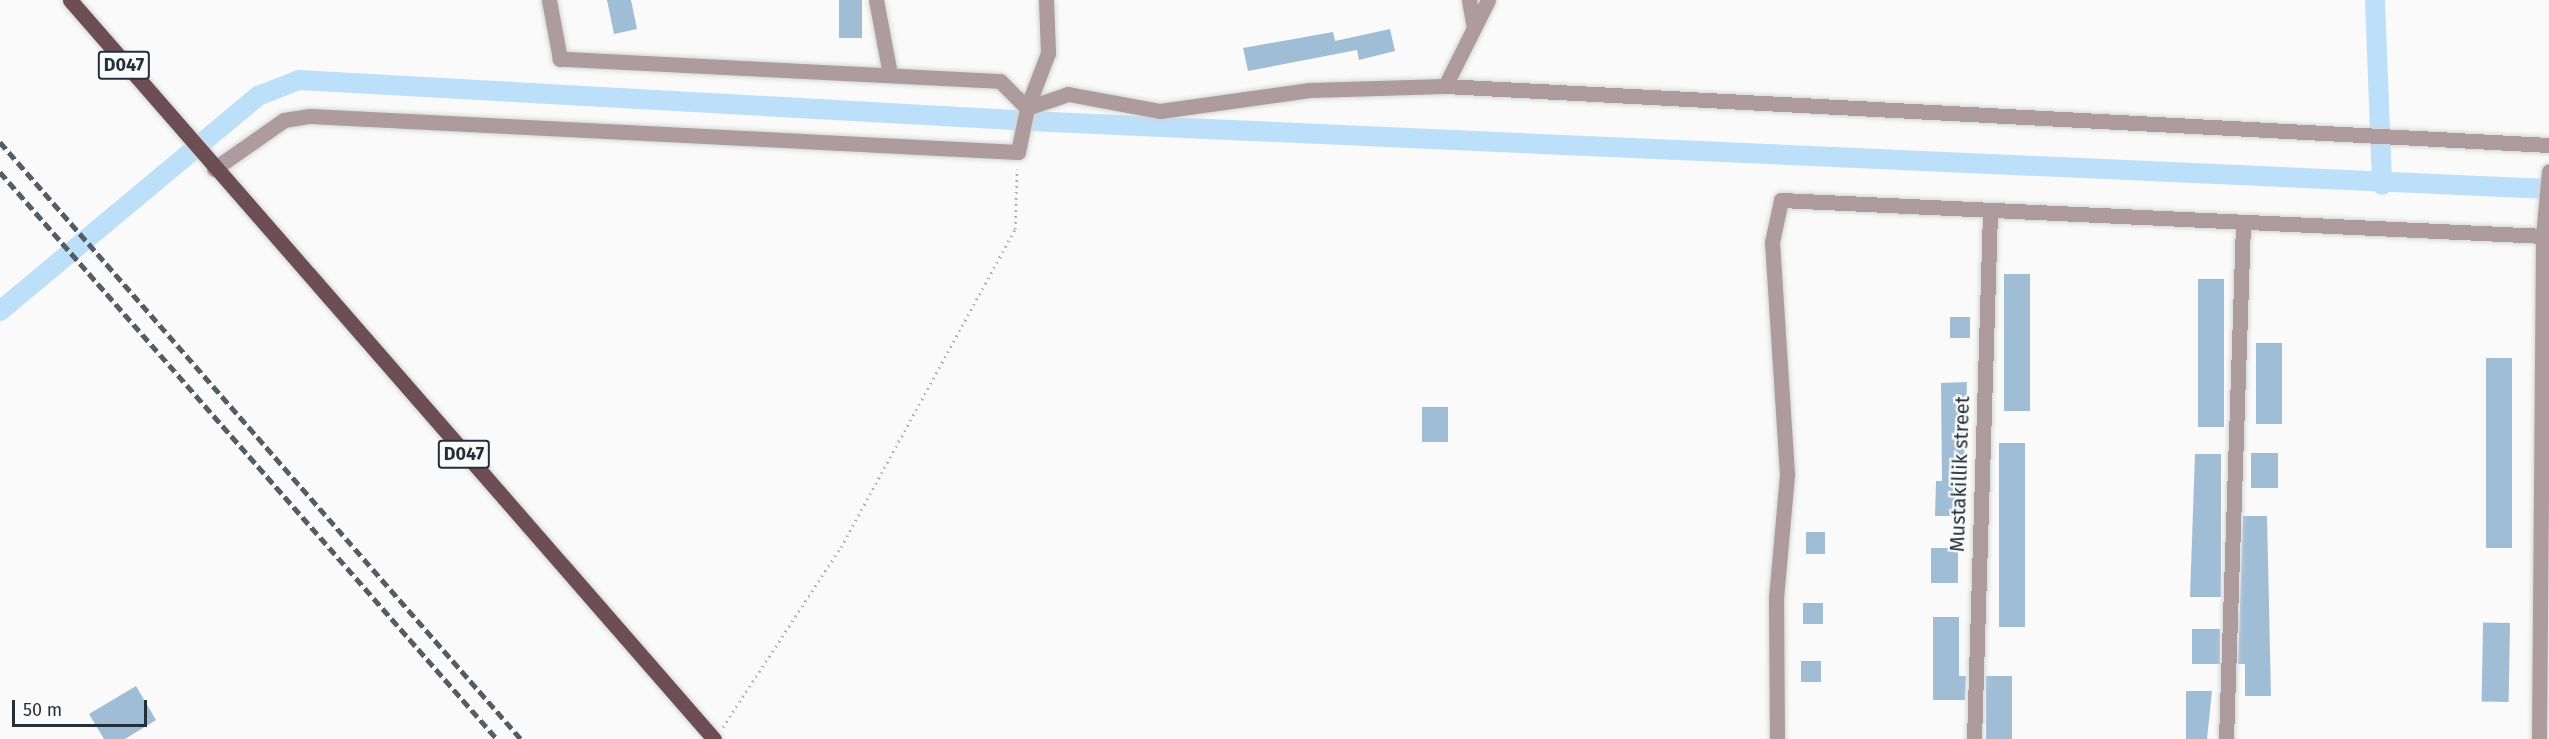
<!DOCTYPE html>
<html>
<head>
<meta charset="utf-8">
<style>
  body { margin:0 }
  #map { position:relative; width:2549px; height:739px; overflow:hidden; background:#fafafa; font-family:"Fira Sans",sans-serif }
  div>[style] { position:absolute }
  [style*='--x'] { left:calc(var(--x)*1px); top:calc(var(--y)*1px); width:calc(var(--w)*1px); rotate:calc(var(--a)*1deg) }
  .canal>* { height:20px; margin:-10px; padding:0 10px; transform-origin:10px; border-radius:10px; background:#bde0fa }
  .building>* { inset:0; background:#9fbed6; transform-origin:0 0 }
  .path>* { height:3px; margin-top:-1.5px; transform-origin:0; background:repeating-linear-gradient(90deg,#adb2b5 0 1.5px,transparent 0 6px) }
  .roads { filter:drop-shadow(0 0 2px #d3d6d7) drop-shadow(0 0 2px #d3d6d7) }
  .minor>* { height:15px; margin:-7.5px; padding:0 7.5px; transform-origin:7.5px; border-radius:7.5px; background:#ad9b9e }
  .tertiary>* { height:15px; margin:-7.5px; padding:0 7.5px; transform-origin:7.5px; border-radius:7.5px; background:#ad9b9e }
  .primary>* { height:15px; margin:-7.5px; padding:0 7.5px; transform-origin:7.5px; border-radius:7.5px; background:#6c4e54 }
  .rail>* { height:4.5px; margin-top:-2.25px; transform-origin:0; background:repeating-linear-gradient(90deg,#545d64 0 9px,transparent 0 13.5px) }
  span { translate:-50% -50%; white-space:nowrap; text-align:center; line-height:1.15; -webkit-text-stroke:4.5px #fafafa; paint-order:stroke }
  .shield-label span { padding:2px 4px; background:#fafafa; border:2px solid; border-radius:4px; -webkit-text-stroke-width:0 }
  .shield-label { font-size:18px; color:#243039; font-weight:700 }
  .street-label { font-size:20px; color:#243039 }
  .scale { position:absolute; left:12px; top:700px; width:135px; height:27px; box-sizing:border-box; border:3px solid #243039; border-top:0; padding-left:8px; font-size:18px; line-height:21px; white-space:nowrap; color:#243039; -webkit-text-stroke:4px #fafafa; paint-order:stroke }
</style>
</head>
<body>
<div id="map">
  <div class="canal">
    <div style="--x:2375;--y:0;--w:185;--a:87.8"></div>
    <div style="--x:0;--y:311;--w:336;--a:-39.8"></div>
    <div style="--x:258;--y:96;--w:44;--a:-21.3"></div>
    <div style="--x:299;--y:80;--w:753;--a:3.2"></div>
    <div style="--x:1051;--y:122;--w:1499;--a:2.56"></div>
  </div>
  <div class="building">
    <div style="clip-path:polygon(607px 0,631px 0,637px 29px,614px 34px)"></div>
    <div style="left:839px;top:0;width:23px;height:38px"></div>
    <div style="clip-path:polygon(1390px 29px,1395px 51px,1359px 60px,1357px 50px,1248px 71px,1243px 48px,1333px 32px,1335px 41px)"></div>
    <div style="left:2004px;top:274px;width:26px;height:137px"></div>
    <div style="left:2198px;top:279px;width:26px;height:148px"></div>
    <div style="left:1950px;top:317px;width:20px;height:21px"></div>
    <div style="left:2256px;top:343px;width:26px;height:81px"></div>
    <div style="left:2486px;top:358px;width:26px;height:190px"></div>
    <div style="clip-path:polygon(1967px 382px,1962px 516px,1935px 516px,1936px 481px,1942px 481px,1941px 383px)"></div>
    <div style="left:1422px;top:407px;width:26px;height:35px"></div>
    <div style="left:1999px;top:443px;width:26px;height:184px"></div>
    <div style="left:2251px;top:453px;width:27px;height:35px"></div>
    <div style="clip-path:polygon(2195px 454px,2221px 454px,2221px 597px,2190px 597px)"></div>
    <div style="clip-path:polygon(2243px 516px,2267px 516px,2271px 696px,2245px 696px,2245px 664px,2238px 664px)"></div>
    <div style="left:1806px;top:532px;width:19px;height:22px"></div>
    <div style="left:1931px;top:548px;width:27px;height:35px"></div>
    <div style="left:1803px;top:603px;width:20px;height:21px"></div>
    <div style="clip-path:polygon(1933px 617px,1959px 617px,1959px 676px,1966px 676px,1965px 700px,1933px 700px)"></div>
    <div style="left:2510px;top:623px;width:79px;height:27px;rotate:91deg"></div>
    <div style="left:2192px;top:629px;width:28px;height:35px"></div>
    <div style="left:1801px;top:661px;width:20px;height:21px"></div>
    <div style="left:1986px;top:676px;width:26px;height:63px"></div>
    <div style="clip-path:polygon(136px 686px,156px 720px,125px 739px,104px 739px,89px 714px)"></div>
    <div style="clip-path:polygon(2186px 691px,2212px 691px,2207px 739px,2186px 739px)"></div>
  </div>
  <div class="path">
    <div style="--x:723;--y:727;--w:215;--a:-56.8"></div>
    <div style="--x:841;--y:547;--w:362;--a:-61.3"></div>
    <div style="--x:1015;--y:229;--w:60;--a:-88.1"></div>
  </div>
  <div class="roads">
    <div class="minor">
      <div style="--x:876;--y:0;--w:75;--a:79.3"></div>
      <div style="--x:1469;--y:0;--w:28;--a:80"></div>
      <div style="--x:1445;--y:86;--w:96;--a:-63.4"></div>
      <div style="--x:214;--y:169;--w:85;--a:-35"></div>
      <div style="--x:284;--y:120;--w:26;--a:-9"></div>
      <div style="--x:310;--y:116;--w:709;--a:2.91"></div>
      <div style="--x:1018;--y:152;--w:45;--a:-78.4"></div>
      <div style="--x:1027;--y:108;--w:38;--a:-135"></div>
      <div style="--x:1000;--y:81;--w:441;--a:-177.1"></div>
      <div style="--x:560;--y:59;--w:60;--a:-100.6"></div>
      <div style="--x:1777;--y:739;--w:141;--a:-90.4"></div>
      <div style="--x:1776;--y:598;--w:124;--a:-84.9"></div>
      <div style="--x:1787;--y:474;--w:232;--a:-93.7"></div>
      <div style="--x:1772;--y:242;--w:43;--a:-77.9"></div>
      <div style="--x:1781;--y:200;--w:763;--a:2.7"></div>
      <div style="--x:1974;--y:739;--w:528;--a:-88.26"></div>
      <div style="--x:2226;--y:739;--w:514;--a:-88.11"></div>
      <div style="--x:2539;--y:739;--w:503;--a:-89.54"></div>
      <div style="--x:2543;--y:236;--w:65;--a:-84.7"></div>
    </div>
    <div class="tertiary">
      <div style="--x:1027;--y:108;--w:43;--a:-18.9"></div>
      <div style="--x:1068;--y:94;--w:94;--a:10.5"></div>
      <div style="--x:1160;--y:111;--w:151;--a:-8"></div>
      <div style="--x:1310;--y:90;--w:135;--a:-1.7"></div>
      <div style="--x:1445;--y:86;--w:1106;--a:3.06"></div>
      <div style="--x:1027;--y:108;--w:59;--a:-69.1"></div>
      <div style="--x:1048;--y:53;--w:53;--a:-92.2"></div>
    </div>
    <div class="primary">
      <div style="--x:70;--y:0;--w:980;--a:48.93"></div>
    </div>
  </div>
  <div class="rail">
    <div style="--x:0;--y:142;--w:792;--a:48.89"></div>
    <div style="--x:0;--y:172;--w:754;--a:48.76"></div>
  </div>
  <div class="shield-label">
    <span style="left:124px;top:65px">D047</span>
    <span style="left:464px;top:454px">D047</span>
  </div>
  <div class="street-label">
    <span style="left:1960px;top:474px;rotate:-88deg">Mustakillik street</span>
  </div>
  <div class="scale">50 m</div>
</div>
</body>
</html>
